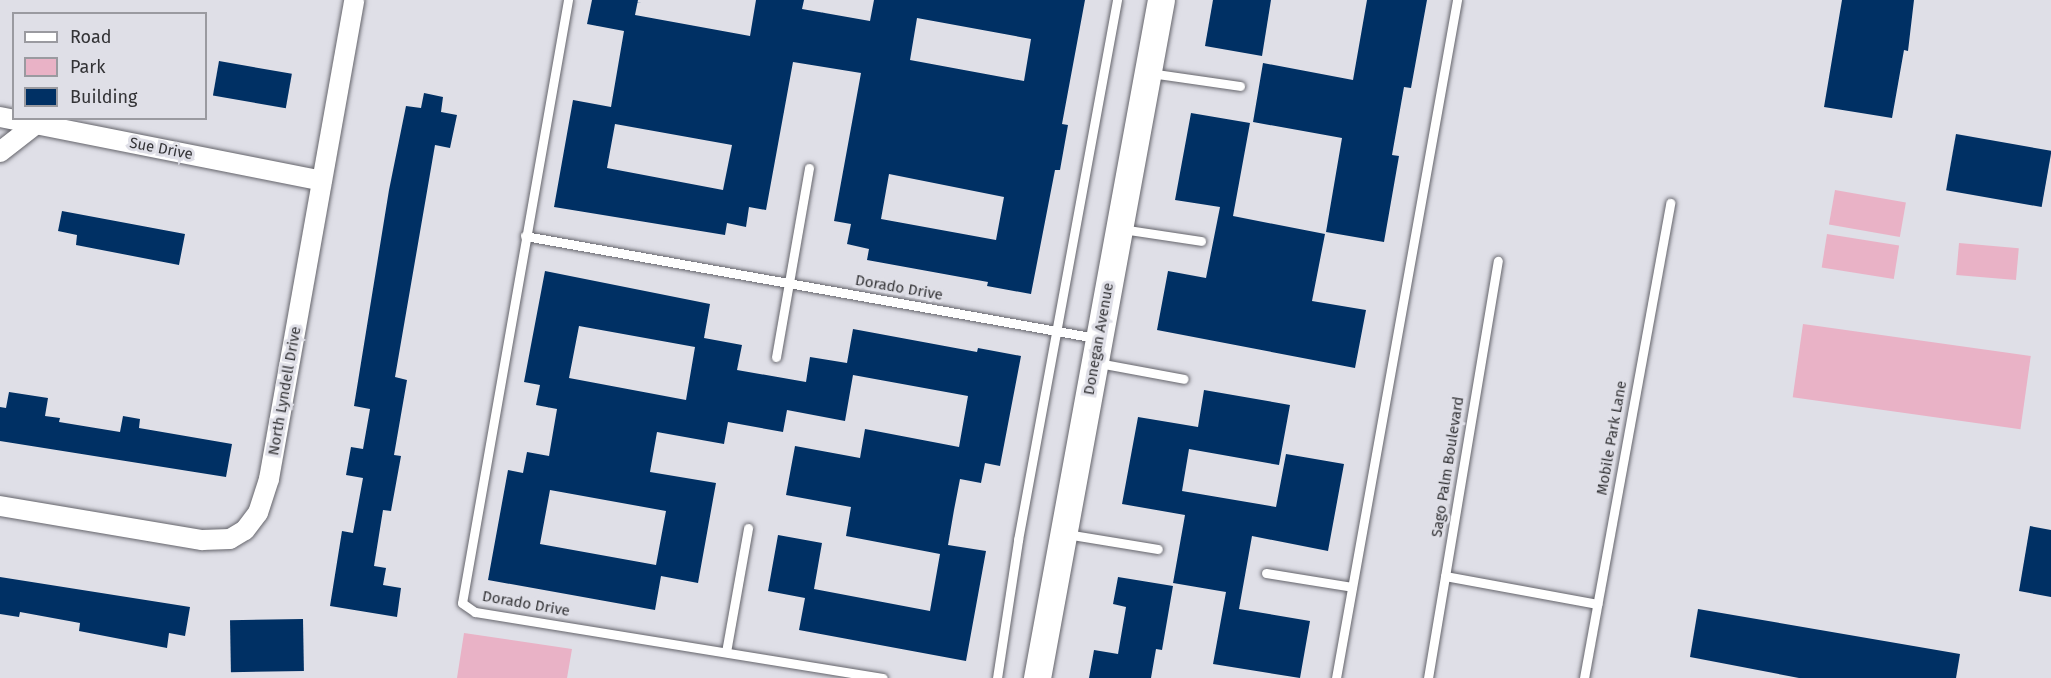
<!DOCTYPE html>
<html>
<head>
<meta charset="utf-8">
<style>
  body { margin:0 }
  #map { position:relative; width:2051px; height:678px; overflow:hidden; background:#dfdfe7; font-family:"Fira Sans",sans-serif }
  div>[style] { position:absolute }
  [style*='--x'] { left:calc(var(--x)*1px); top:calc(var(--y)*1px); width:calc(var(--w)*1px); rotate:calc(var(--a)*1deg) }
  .green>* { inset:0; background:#e9b2c6; transform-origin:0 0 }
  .building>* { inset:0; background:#003064; transform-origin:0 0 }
  .roads { filter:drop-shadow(0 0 2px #64646b) drop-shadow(0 0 2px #64646b) }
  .lane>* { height:9px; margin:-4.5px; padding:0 4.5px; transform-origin:4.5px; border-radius:4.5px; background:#fff }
  .street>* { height:20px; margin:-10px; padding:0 10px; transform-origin:10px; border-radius:10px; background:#fff }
  .secondary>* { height:27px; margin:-13.5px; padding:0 13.5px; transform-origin:13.5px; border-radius:13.5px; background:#fff }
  span { translate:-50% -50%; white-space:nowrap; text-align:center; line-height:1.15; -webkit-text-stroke:6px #dfdfe7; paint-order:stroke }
  .street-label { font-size:15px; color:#333336 }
  .legend { position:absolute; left:12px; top:12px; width:195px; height:108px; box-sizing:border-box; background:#dfdfe7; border:2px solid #9a9aa0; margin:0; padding:8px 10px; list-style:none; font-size:18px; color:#333336 }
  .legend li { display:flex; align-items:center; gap:12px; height:30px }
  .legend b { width:30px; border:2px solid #9a9aa0 }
</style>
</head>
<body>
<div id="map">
  <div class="green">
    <div style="left:1835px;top:190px;width:72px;height:35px;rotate:10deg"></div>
    <div style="left:1827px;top:234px;width:73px;height:34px;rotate:9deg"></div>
    <div style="left:1959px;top:243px;width:60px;height:32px;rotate:5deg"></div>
    <div style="left:1803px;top:324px;width:230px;height:74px;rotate:8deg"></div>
    <div style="clip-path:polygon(464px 633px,572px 649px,567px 678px,457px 678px)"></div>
  </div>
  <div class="building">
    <div style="clip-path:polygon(evenodd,592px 0,638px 0,635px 15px,750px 36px,756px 0,804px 0,802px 9px,870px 21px,874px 0,1085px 0,1062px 124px,1068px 125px,1060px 170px,1055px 170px,1031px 294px,987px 286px,988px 282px,867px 260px,869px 249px,847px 244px,851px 224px,834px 221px,861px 73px,793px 62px,766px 210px,749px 207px,746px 227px,727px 223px,725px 235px,554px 207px,573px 100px,611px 107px,624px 31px,587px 24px,592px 0,917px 18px,1031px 39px,1024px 81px,910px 60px,917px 18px,592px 0,615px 124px,732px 145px,723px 190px,607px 168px,615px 124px,592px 0,889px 174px,1004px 197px,996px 240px,881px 219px,889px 174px)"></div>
    <div style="clip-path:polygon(1213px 0,1271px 0,1262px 56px,1205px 46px)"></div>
    <div style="clip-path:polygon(1367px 0,1427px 0,1411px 88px,1404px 87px,1392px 155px,1399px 156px,1384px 242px,1326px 232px,1342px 138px,1253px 122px,1263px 63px,1353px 80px)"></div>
    <div style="clip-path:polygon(1842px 0,1914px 0,1908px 51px,1904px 50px,1892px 118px,1824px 107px)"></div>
    <div style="left:219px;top:61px;width:74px;height:35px;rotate:10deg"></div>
    <div style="clip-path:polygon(424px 93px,443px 97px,441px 112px,457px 115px,450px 148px,435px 145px,395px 377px,407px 380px,394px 455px,401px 456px,391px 511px,383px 510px,374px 566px,386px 568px,383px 585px,401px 588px,397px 617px,330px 606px,342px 531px,353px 533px,363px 478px,346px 475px,351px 447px,363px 449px,370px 409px,354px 406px,389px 190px,406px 106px,421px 108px)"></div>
    <div style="clip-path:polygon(1191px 113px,1250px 123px,1233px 216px,1325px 234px,1312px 301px,1366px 310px,1355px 368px,1157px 330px,1168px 271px,1206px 278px,1220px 207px,1175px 200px)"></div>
    <div style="left:1956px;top:134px;width:97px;height:57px;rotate:10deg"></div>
    <div style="clip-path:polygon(62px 211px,185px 234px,179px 265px,76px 245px,77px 235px,58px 231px)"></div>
    <div style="clip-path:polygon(evenodd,545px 271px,710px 304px,704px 338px,742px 345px,737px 370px,806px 382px,810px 357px,847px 363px,853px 329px,977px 352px,978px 348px,1021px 356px,1000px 466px,985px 463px,981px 483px,960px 479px,954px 510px,948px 545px,986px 551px,966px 661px,799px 630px,805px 598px,768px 591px,778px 535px,822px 543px,814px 589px,930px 611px,940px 554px,846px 536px,851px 507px,786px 495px,795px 446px,860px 458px,865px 429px,959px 447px,968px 396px,853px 375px,845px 421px,787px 410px,783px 432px,728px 422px,724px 444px,657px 432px,650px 472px,716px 483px,698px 583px,661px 576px,655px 610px,488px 580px,508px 470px,523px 473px,527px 452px,549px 456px,557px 409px,536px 405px,540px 385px,524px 382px,545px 271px,579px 326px,695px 347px,686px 400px,569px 378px,579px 326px,545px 271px,550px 490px,666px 511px,656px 565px,540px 544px,550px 490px)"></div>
    <div style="clip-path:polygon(1204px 390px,1290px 405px,1279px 465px,1189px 449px,1182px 491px,1276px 507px,1286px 454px,1344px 464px,1328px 551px,1252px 536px,1239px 609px,1310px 621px,1300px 678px,1213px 664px,1226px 592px,1173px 583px,1185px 515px,1122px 504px,1138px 417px,1198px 427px)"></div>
    <div style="clip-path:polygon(9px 392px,48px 398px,45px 416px,60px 418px,59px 422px,120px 432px,123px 416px,140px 419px,139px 428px,232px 444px,226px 477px,0 441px,0 407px,6px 408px)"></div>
    <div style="clip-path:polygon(2030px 526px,2051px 530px,2051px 597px,2019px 591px)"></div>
    <div style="clip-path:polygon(0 577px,190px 607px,185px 636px,169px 633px,167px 648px,79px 631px,80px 623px,20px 612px,19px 617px,0 614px)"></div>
    <div style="clip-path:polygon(1118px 577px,1173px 586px,1162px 650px,1156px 649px,1151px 678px,1089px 678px,1094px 650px,1118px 654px,1126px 607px,1113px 604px)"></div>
    <div style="clip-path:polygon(1698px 609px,1960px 654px,1956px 678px,1799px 678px,1690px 657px)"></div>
    <div style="left:303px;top:619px;width:52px;height:73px;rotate:89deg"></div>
  </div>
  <div class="roads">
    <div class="lane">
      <div style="--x:568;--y:0;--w:612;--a:99.97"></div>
      <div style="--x:462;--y:603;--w:16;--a:35"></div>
      <div style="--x:475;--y:612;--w:413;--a:9.2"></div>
      <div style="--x:1150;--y:73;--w:91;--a:8.2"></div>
      <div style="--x:1122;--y:229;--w:80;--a:8.6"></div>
      <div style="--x:525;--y:236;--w:580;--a:10.13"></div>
      <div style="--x:776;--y:357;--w:192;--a:-80.1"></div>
      <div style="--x:1098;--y:363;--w:87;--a:10.5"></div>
      <div style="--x:1066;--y:534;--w:93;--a:9.3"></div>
      <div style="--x:1266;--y:573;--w:87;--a:9.2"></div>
      <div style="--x:1445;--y:576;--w:155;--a:10.4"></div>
      <div style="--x:726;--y:652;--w:126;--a:-79.9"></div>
      <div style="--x:997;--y:678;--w:140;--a:-81.3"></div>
      <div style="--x:1018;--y:540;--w:549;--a:-79.61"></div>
      <div style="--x:1336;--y:678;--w:689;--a:-79.88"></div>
      <div style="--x:1428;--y:678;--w:423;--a:-80.5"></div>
      <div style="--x:1584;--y:678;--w:483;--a:-79.7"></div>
    </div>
    <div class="street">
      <div style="--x:0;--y:117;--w:328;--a:11.2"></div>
      <div style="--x:0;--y:152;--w:46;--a:-37.9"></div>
      <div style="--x:0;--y:506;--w:205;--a:9.6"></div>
      <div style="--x:202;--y:540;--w:28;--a:-2"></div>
      <div style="--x:230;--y:539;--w:17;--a:-31"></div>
      <div style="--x:245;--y:530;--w:21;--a:-53"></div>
      <div style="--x:258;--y:513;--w:36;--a:-72"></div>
      <div style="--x:269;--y:479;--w:486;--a:-79.9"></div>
    </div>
    <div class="secondary">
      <div style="--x:1037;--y:678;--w:689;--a:-79.64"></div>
    </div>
  </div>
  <div class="street-label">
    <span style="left:161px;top:149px;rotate:11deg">Sue Drive</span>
    <span style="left:899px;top:288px;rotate:10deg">Dorado Drive</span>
    <span style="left:1099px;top:339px;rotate:-80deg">Donegan Avenue</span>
    <span style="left:285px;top:391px;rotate:-80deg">North Lyndell Drive</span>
    <span style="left:1612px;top:438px;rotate:-80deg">Mobile Park Lane</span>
    <span style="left:1448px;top:467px;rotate:-81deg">Sago Palm Boulevard</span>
    <span style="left:526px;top:604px;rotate:10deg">Dorado Drive</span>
  </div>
  <ul class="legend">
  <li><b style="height:8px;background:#fff"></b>Road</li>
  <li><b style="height:16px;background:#e9b2c6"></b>Park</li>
  <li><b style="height:16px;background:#003064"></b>Building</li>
  </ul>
</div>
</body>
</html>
